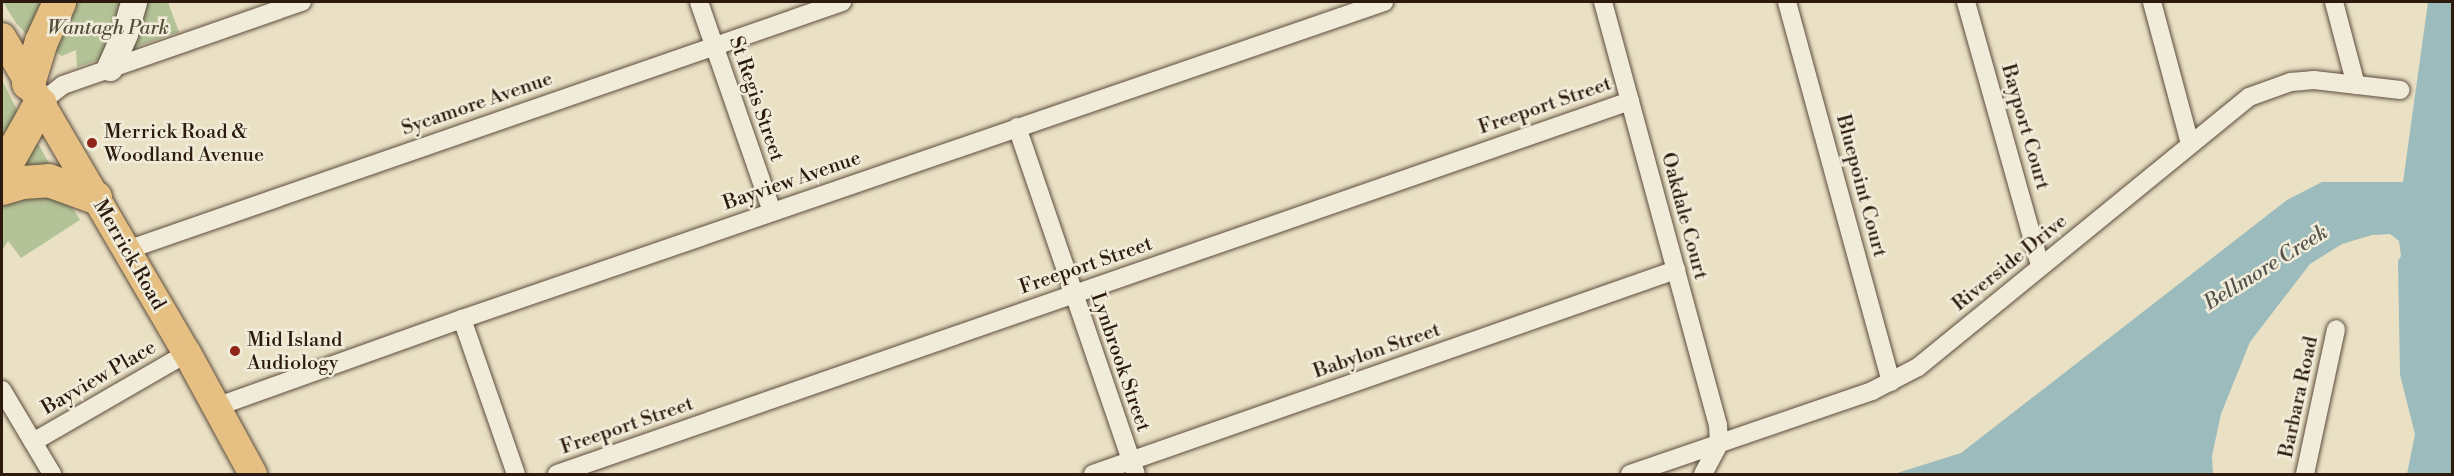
<!DOCTYPE html>
<html>
<head>
<meta charset="utf-8">
<style>
  body { margin:0 }
  #map { position:relative; width:2454px; height:476px; overflow:hidden; background:#eae1c5; font-family:"Libre Bodoni",serif }
  div>[style] { position:absolute }
  [style*='--x'] { left:calc(var(--x)*1px); top:calc(var(--y)*1px); width:calc(var(--w)*1px); rotate:calc(var(--a)*1deg) }
  .green>* { inset:0; background:#b4c397 }
  .water>* { inset:0; background:#9bbbbd }
  .roads { filter:drop-shadow(0 0 2px #5c4c3c) drop-shadow(0 0 2px #5c4c3c) }
  .street>* { height:18px; margin:-9px; padding:0 9px; transform-origin:9px; border-radius:9px; background:#f1ecd9 }
  .secondary>* { height:26px; margin:-13px; padding:0 13px; transform-origin:13px; border-radius:13px; background:#f1ecd9 }
  .primary>* { height:28px; margin:-14px; padding:0 14px; transform-origin:14px; border-radius:14px; background:#e5c082 }
  .highway>* { height:33px; margin:-16.5px; padding:0 16.5px; transform-origin:16.5px; border-radius:16.5px; background:#e5c082 }
  .dots>* { width:16px; height:16px; translate:-50% -50%; box-sizing:border-box; border:3px solid #f1ecd9; border-radius:50% }
  span { translate:-50% -50%; white-space:nowrap; text-align:center; line-height:1.15; -webkit-text-stroke:5px #f1ecd9; paint-order:stroke }
  .park-label { font-size:20px; color:#554d38; font-style:italic }
  .street-label { font-size:20px; color:#2c1a0f }
  .poi-label { font-size:20px; color:#2c1a0f }
  .left { translate:0 -50%; text-align:left }
  .water-label { font-size:21px; color:#53524c; font-style:italic }
  .frame { position:absolute; inset:0; border:3px solid #2c1a0f; pointer-events:none }
</style>
</head>
<body>
<div id="map">
  <div class="green">
    <div style="clip-path:polygon(3px 2px,52px 2px,29px 37px,16px 23px)"></div>
    <div style="clip-path:polygon(70px 2px,168px 2px,179px 32px,77px 67px,76px 50px,62px 56px,47px 45px)"></div>
    <div style="clip-path:polygon(2px 80px,18px 112px,2px 155px)"></div>
    <div style="clip-path:polygon(35px 138px,56px 176px,9px 169px)"></div>
    <div style="clip-path:polygon(14px 191px,68px 200px,80px 220px,21px 258px,8px 241px,2px 251px,2px 195px)"></div>
  </div>
  <div class="water">
    <div style="clip-path:polygon(2428px 2px,2452px 2px,2452px 474px,2407px 474px,2415px 434px,2400px 375px,2398px 261px,2401px 256px,2399px 241px,2390px 234px,2372px 235px,2342px 244px,2310px 264px,2250px 342px,2221px 414px,2212px 456px,2213px 474px,1894px 474px,1961px 453px,2287px 200px,2322px 182px,2403px 182px)"></div>
  </div>
  <div class="roads">
    <div class="street">
      <div style="--x:699;--y:2;--w:222;--a:70.8"></div>
      <div style="--x:1603;--y:2;--w:438;--a:74.8"></div>
      <div style="--x:1718;--y:425;--w:19;--a:87"></div>
      <div style="--x:1719;--y:444;--w:34;--a:118"></div>
      <div style="--x:1787;--y:2;--w:394;--a:74.7"></div>
      <div style="--x:1966;--y:2;--w:273;--a:74.3"></div>
      <div style="--x:2152;--y:2;--w:147;--a:75"></div>
      <div style="--x:2334;--y:2;--w:86;--a:75.2"></div>
      <div style="--x:40;--y:103;--w:29;--a:-38"></div>
      <div style="--x:63;--y:85;--w:253;--a:-19.2"></div>
      <div style="--x:1017;--y:127;--w:367;--a:71.1"></div>
      <div style="--x:127;--y:250;--w:757;--a:-19.13"></div>
      <div style="--x:462;--y:319;--w:164;--a:70.8"></div>
      <div style="--x:2;--y:390;--w:98;--a:59.2"></div>
      <div style="--x:216;--y:407;--w:261;--a:-19.7"></div>
      <div style="--x:462;--y:319;--w:975;--a:-18.97"></div>
      <div style="--x:33;--y:442;--w:178;--a:-30"></div>
      <div style="--x:557;--y:474;--w:1136;--a:-19.17"></div>
      <div style="--x:1093;--y:474;--w:618;--a:-19.29"></div>
      <div style="--x:1630;--y:474;--w:256;--a:-18.9"></div>
      <div style="--x:1872;--y:391;--w:52;--a:-27.6"></div>
      <div style="--x:1918;--y:367;--w:427;--a:-39.2"></div>
      <div style="--x:2249;--y:97;--w:45;--a:-19.7"></div>
      <div style="--x:2291;--y:82;--w:23;--a:-5"></div>
      <div style="--x:2314;--y:80;--w:87;--a:6.6"></div>
      <div style="--x:2305;--y:474;--w:148;--a:-77.9"></div>
    </div>
    <div class="secondary">
      <div style="--x:110;--y:68;--w:37;--a:-66"></div>
      <div style="--x:125;--y:34;--w:33;--a:-74"></div>
    </div>
    <div class="primary">
      <div style="--x:2;--y:37;--w:366;--a:59.7"></div>
      <div style="--x:187;--y:353;--w:138;--a:61.4"></div>
    </div>
    <div class="highway">
      <div style="--x:28;--y:83;--w:44;--a:-72.8"></div>
      <div style="--x:41;--y:41;--w:43;--a:-65.2"></div>
      <div style="--x:2;--y:164;--w:7;--a:-34"></div>
      <div style="--x:8;--y:160;--w:65;--a:-60.7"></div>
      <div style="--x:2;--y:188;--w:21;--a:-17"></div>
      <div style="--x:22;--y:182;--w:26;--a:-4"></div>
      <div style="--x:48;--y:180;--w:50;--a:19.9"></div>
    </div>
  </div>
  <div class="dots">
    <div style="left:92px;top:143px;background:#8f2418"></div>
    <div style="left:235px;top:351px;background:#8f2418"></div>
  </div>
  <div class="park-label">
    <span style="left:108px;top:28px">Wantagh Park</span>
  </div>
  <div class="street-label">
    <span style="left:756px;top:99px;rotate:71deg">St Regis Street</span>
    <span style="left:477px;top:104px;rotate:-19deg">Sycamore Avenue</span>
    <span style="left:1545px;top:106px;rotate:-19deg">Freeport Street</span>
    <span style="left:2025px;top:127px;rotate:74deg">Bayport Court</span>
    <span style="left:792px;top:181px;rotate:-19deg">Bayview Avenue</span>
    <span style="left:1861px;top:186px;rotate:75deg">Bluepoint Court</span>
    <span style="left:1684px;top:216px;rotate:75deg">Oakdale Court</span>
    <span style="left:129px;top:255px;rotate:60deg">Merrick Road</span>
    <span style="left:2010px;top:263px;rotate:-39deg">Riverside Drive</span>
    <span style="left:1086px;top:266px;rotate:-19deg">Freeport Street</span>
    <span style="left:1377px;top:351px;rotate:-19deg">Babylon Street</span>
    <span style="left:1120px;top:362px;rotate:71deg">Lynbrook Street</span>
    <span style="left:99px;top:378px;rotate:-30deg">Bayview Place</span>
    <span style="left:2299px;top:397px;rotate:-78deg">Barbara Road</span>
    <span style="left:627px;top:426px;rotate:-19deg">Freeport Street</span>
  </div>
  <div class="poi-label">
    <span class="left" style="left:104px;top:144px">Merrick Road &amp;<br>Woodland Avenue</span>
    <span class="left" style="left:247px;top:352px">Mid Island<br>Audiology</span>
  </div>
  <div class="water-label">
    <span style="left:2266px;top:268px;rotate:-32deg">Bellmore Creek</span>
  </div>
  <div class="frame"></div>
</div>
</body>
</html>
